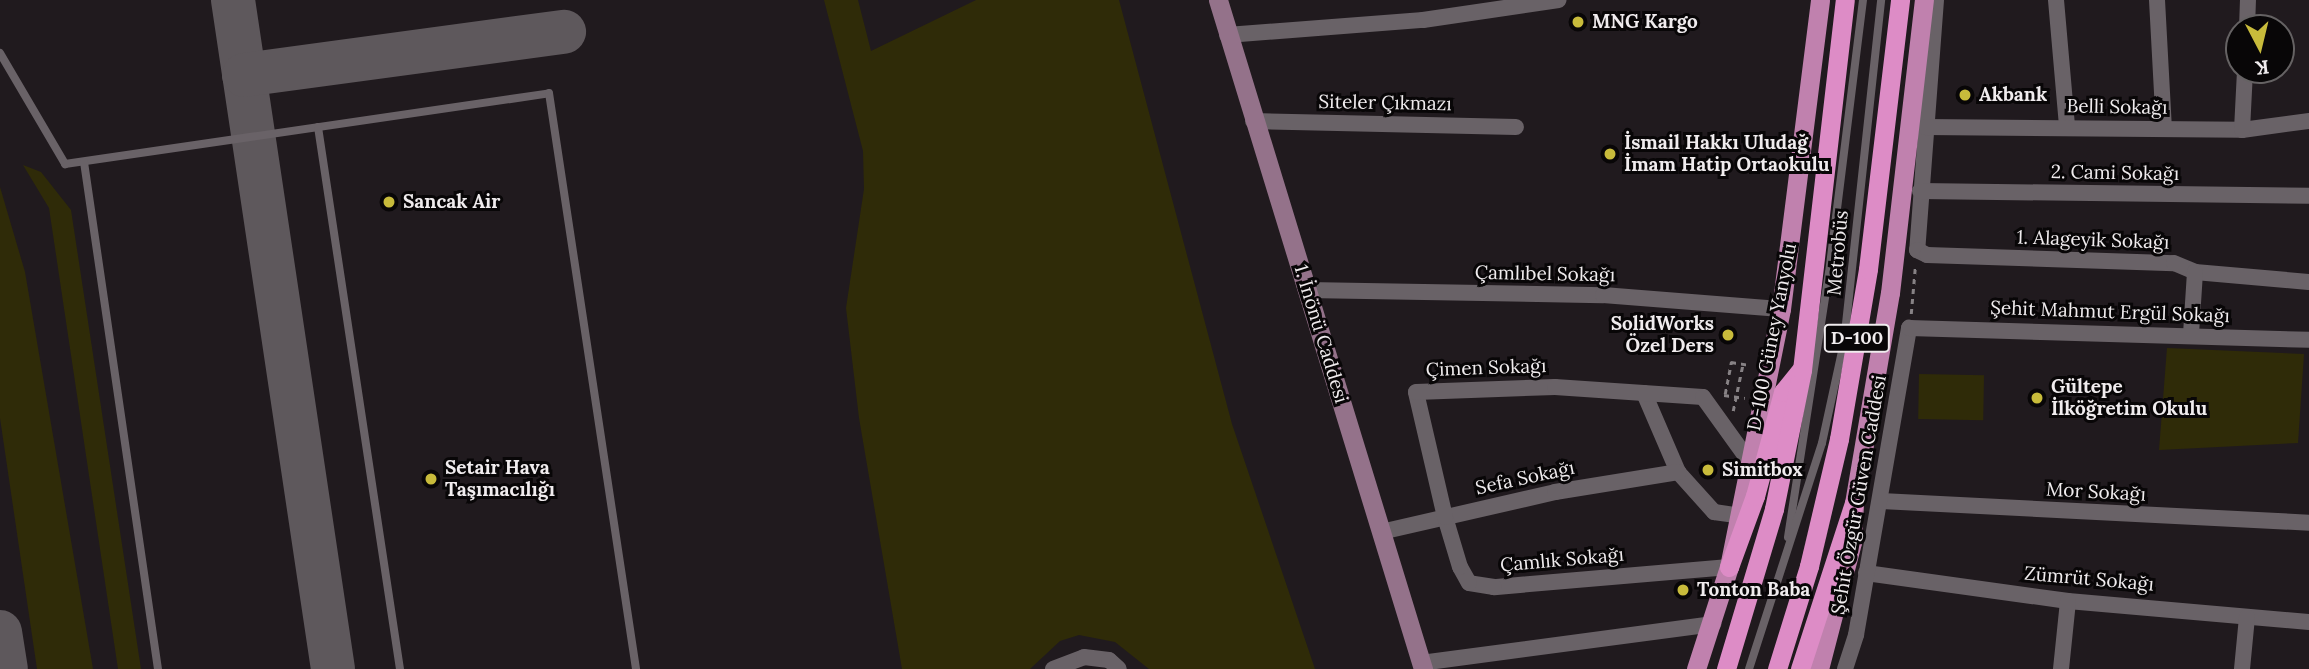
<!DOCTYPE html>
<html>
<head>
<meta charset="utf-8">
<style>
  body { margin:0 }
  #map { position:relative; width:2309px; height:669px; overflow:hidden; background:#201a1e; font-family:Lora,serif }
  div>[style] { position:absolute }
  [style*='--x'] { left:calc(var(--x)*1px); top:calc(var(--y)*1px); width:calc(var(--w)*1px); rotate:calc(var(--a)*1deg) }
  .green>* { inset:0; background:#2f2b08; transform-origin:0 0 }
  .taxiway>* { height:44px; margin:-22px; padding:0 22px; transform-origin:22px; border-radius:22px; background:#5e585c }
  .path>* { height:2.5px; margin-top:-1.25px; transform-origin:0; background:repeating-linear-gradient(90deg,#878285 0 5px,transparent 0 10px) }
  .service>* { height:8px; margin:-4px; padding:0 4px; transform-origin:4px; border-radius:4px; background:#696267 }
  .minor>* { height:16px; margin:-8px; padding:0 8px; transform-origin:8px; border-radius:8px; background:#696267 }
  .secondary>* { height:19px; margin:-9.5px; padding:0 9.5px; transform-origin:9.5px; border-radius:9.5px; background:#94728a }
  .primary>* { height:19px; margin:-9.5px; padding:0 9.5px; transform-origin:9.5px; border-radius:9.5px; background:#c081ae }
  .trunk>* { height:19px; margin:-9.5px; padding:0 9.5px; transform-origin:9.5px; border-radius:9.5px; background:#dd8cc6 }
  .dots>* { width:19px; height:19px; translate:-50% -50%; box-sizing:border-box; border:4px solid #080607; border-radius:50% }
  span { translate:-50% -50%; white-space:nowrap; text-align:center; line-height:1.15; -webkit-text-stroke:6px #080607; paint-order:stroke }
  .shield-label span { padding:2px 5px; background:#080607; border:2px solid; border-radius:5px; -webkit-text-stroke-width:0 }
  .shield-label { font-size:18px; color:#f0ecee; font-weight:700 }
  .poi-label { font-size:19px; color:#f0ecee; font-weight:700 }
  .left { translate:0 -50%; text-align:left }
  .right { translate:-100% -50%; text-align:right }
  .street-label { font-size:19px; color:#f0ecee }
  .north { position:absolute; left:2225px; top:14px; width:70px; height:70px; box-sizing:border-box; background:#080607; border:2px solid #656263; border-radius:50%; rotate:173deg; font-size:19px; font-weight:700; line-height:28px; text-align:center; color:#f0ecee }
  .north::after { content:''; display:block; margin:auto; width:24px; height:32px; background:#c8bb3b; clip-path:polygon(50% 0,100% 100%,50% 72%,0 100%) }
</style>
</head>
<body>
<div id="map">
  <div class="green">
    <div style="clip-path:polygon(824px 0,858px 0,871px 51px,976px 0,1119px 0,1232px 424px,1315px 669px,1149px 669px,1115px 642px,1079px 635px,1060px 641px,1030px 669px,902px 669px,859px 418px,846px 308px,864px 189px,863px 151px)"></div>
    <div style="clip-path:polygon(23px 165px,41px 172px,71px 210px,141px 669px,118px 669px,49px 208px)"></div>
    <div style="clip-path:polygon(0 187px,25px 272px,93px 669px,37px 669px,0 418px)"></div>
    <div style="clip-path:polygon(2167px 348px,2304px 354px,2298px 443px,2159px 450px)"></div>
    <div style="left:1919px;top:374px;width:65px;height:45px;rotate:1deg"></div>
  </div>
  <div class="taxiway">
    <div style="--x:233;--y:0;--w:676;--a:81.5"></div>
    <div style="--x:244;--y:75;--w:323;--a:-7.7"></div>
    <div style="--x:0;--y:632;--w:37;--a:81"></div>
  </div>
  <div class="path">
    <div style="--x:1911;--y:314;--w:46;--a:-85"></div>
    <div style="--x:1725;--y:394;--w:33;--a:-79"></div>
    <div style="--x:1731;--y:362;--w:20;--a:9"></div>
    <div style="--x:1724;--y:395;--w:21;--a:8"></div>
    <div style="--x:1733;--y:411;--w:49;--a:-78.2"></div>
  </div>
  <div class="service">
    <div style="--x:0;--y:53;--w:129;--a:59.6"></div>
    <div style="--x:65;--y:164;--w:489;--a:-8.3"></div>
    <div style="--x:549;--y:93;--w:583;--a:81.41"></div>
    <div style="--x:318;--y:127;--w:548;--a:81.4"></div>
    <div style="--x:84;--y:162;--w:512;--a:81.7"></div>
    <div style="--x:1788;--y:537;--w:267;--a:-81.2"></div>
    <div style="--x:1829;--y:273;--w:275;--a:-82.9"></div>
    <div style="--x:1749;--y:669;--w:237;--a:-72.1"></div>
    <div style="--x:1822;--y:443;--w:103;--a:-77.7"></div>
    <div style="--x:1844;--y:342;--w:344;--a:-83.8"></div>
  </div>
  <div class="minor">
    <div style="--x:1936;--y:0;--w:251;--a:94.3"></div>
    <div style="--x:1917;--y:250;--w:11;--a:27"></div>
    <div style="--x:1927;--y:255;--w:247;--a:1.9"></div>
    <div style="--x:2174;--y:263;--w:23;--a:23"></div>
    <div style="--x:2195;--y:272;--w:114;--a:5"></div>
    <div style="--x:2056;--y:0;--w:127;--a:85"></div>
    <div style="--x:2157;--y:0;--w:129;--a:86.9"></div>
    <div style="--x:2247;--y:28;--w:28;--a:-88"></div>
    <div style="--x:1227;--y:35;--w:197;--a:-4.4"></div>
    <div style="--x:1423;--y:20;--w:137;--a:-8.4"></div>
    <div style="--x:1253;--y:121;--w:263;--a:1.3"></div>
    <div style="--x:1925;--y:127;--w:317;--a:0.5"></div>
    <div style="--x:2242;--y:130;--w:68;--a:-7.7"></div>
    <div style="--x:2242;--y:130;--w:60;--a:-87.1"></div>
    <div style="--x:1920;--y:191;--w:389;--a:0.7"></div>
    <div style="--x:1307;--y:290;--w:296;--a:1"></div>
    <div style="--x:1603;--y:295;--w:179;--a:4.5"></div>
    <div style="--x:2191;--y:334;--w:62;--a:-86.3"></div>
    <div style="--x:1644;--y:393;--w:86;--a:66.7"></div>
    <div style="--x:1678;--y:472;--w:54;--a:48"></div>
    <div style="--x:1714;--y:512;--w:22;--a:8"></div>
    <div style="--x:1881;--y:501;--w:429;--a:2.9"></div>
    <div style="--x:1381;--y:532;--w:179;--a:-12.9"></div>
    <div style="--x:1555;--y:492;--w:125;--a:-9.2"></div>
    <div style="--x:1729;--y:567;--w:236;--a:175.1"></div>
    <div style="--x:1494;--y:587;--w:25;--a:-171"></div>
    <div style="--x:1469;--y:583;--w:18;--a:-119"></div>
    <div style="--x:1460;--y:567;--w:52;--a:-106.7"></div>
    <div style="--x:1445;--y:517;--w:128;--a:-103.1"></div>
    <div style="--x:1416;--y:392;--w:139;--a:-2.1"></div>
    <div style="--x:1555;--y:387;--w:148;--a:3.9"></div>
    <div style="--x:1703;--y:397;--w:79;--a:54.3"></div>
    <div style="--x:1866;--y:573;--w:204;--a:7.9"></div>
    <div style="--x:2068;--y:601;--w:242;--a:5"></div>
    <div style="--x:1421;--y:663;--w:295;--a:-7.6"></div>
    <div style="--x:1053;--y:669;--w:33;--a:-21"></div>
    <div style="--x:1084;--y:657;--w:25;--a:7"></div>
    <div style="--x:1109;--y:660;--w:13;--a:42"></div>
    <div style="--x:1845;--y:669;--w:36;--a:-72"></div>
    <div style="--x:1856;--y:635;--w:312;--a:-80.2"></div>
    <div style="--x:1909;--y:328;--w:400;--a:1.7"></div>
    <div style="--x:2061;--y:669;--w:68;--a:-84.1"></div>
    <div style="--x:2242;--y:669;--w:52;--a:-84.5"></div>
  </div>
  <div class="secondary">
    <div style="--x:1218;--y:0;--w:700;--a:72.96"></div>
  </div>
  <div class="primary">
    <div style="--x:1696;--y:669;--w:107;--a:-72.1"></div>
    <div style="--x:1729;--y:567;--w:263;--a:-78.6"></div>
    <div style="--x:1781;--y:309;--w:311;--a:-82.8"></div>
    <div style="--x:1819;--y:669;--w:131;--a:-75.4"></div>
    <div style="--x:1852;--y:542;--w:39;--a:-87"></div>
    <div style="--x:1854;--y:503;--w:213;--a:-80.3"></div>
    <div style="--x:1890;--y:293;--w:295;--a:-83.4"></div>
  </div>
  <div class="trunk">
    <div style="--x:1729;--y:567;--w:76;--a:-69.9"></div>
    <div style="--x:1755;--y:496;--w:108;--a:-74.9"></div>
    <div style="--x:1783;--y:392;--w:28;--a:-51"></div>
    <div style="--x:1726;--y:669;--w:167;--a:-73.3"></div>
    <div style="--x:1774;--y:509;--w:142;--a:-78.6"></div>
    <div style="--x:1802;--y:370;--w:372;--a:-83.4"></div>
    <div style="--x:1777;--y:669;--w:108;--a:-72.7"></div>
    <div style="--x:1809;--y:566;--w:130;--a:-76.7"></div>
    <div style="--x:1839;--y:439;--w:172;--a:-80.3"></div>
    <div style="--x:1868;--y:269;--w:271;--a:-83.2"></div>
    <div style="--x:1800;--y:669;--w:175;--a:-72"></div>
  </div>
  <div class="dots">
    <div style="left:1578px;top:22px;background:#c8bb3b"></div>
    <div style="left:1965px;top:95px;background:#c8bb3b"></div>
    <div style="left:1610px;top:154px;background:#c8bb3b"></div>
    <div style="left:389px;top:202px;background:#c8bb3b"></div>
    <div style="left:1728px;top:335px;background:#c8bb3b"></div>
    <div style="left:2037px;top:398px;background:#c8bb3b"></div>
    <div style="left:1708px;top:470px;background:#c8bb3b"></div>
    <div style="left:431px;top:479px;background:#c8bb3b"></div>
    <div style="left:1683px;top:590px;background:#c8bb3b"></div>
  </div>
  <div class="shield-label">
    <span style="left:1857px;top:338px">D-100</span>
  </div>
  <div class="poi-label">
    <span class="left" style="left:1592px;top:22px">MNG Kargo</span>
    <span class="left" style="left:1979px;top:95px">Akbank</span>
    <span class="left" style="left:1624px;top:154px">İsmail Hakkı Uludağ<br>İmam Hatip Ortaokulu</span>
    <span class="left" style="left:403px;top:202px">Sancak Air</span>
    <span class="right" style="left:1714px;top:335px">SolidWorks<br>Özel Ders</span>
    <span class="left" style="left:2051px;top:398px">Gültepe<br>İlköğretim Okulu</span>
    <span class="left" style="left:445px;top:479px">Setair Hava<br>Taşımacılığı</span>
    <span class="left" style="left:1722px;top:470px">Simitbox</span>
    <span class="left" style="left:1697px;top:590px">Tonton Baba</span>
  </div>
  <div class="street-label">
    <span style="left:1385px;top:103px;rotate:1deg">Siteler Çıkmazı</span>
    <span style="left:2117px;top:107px;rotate:1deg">Belli Sokağı</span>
    <span style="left:2115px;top:173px;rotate:1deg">2. Cami Sokağı</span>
    <span style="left:2093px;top:240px;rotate:2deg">1. Alageyik Sokağı</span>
    <span style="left:1838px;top:253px;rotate:-85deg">Metrobüs</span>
    <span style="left:1545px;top:274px;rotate:1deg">Çamlıbel Sokağı</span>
    <span style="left:2110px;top:312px;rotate:2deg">Şehit Mahmut Ergül Sokağı</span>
    <span style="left:1321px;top:334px;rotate:73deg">1. İnönü Caddesi</span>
    <span style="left:1772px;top:337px;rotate:-79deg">D-100 Güney Yanyolu</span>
    <span style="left:1486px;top:368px;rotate:-2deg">Çimen Sokağı</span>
    <span style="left:1525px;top:478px;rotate:-12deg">Sefa Sokağı</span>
    <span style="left:2096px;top:492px;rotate:3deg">Mor Sokağı</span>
    <span style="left:1859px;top:495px;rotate:-80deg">Şehit Özgür Güven Caddesi</span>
    <span style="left:1562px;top:560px;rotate:-5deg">Çamlık Sokağı</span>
    <span style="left:2089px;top:579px;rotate:5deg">Zümrüt Sokağı</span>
  </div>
  <div class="north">K</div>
</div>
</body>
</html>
